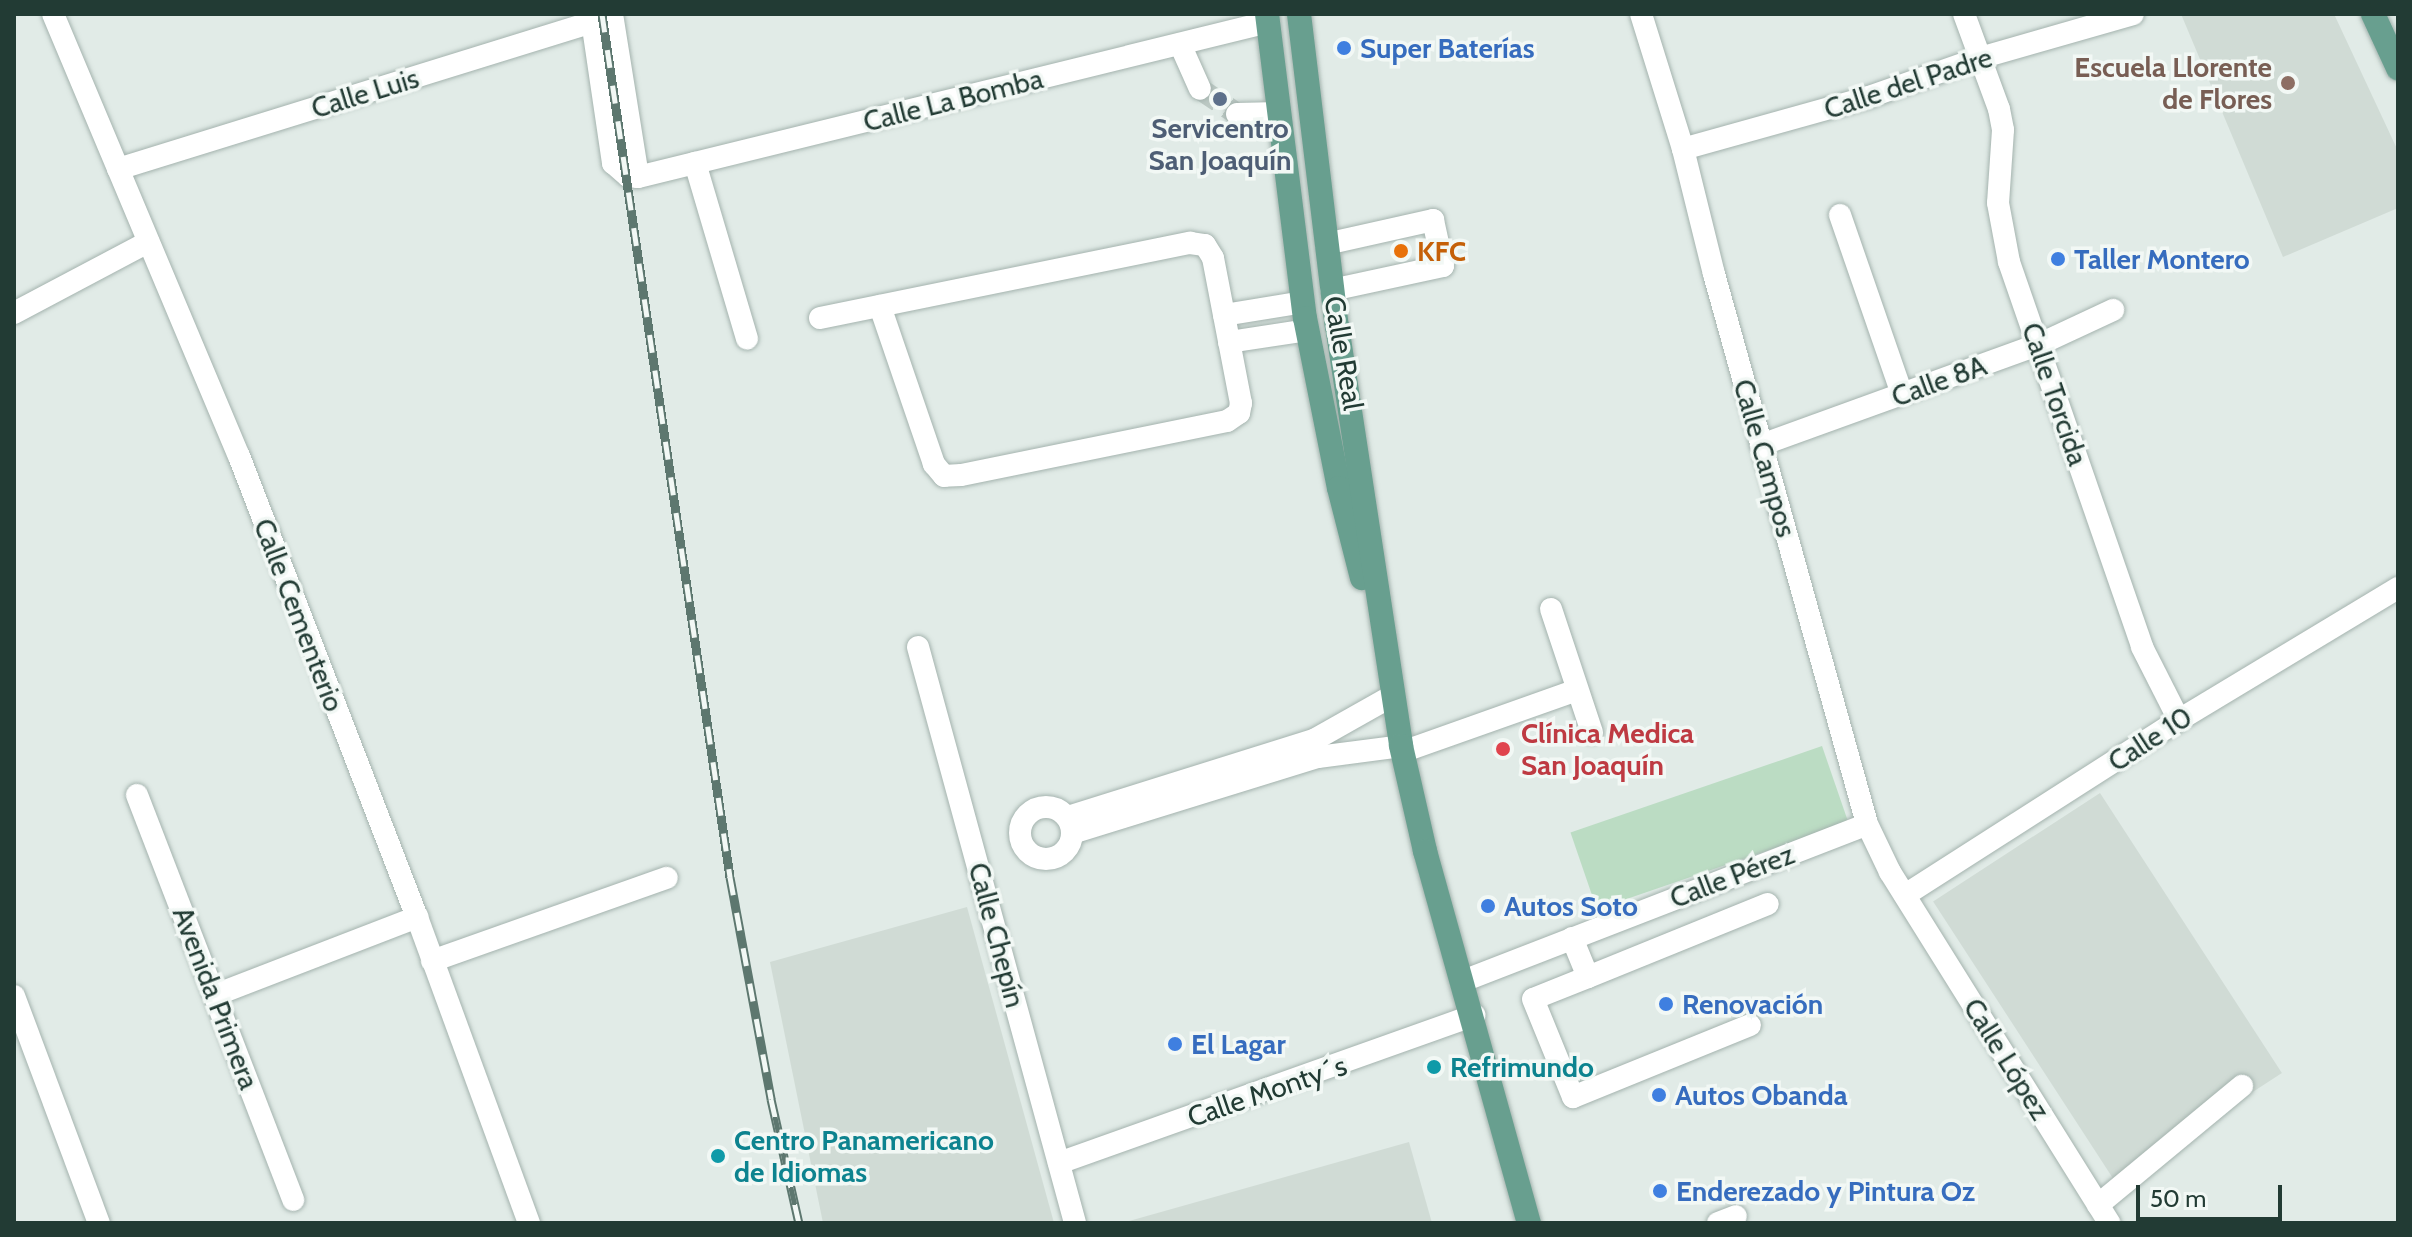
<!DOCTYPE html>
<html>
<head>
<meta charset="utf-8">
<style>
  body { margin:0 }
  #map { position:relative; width:2412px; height:1237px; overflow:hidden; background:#e1ebe7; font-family:Cabin,sans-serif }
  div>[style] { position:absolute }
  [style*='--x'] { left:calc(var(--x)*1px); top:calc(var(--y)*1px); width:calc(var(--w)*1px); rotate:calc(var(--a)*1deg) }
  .built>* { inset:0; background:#d0dbd5; transform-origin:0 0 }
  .green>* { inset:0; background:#bbdcc3; transform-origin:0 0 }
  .minor-tunnel>* { height:22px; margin-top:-11px; transform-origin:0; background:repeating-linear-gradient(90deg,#bbc8c3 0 22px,transparent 0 33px) }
  .roads { filter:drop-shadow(0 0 2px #a4b3ae) drop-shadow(0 0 2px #a4b3ae) }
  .minor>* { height:22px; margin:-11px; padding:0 11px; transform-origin:11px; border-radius:11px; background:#fff }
  .minor>.ring { margin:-11px; padding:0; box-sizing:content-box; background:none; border:22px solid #fff; border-radius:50% }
  .major>* { height:24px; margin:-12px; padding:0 12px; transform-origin:12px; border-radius:12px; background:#689f8f }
  .rail>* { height:9px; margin-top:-4.5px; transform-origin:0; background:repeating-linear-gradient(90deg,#f2f8f5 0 18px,#5d776f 0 36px); box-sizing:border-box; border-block:2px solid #5d776f }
  .dots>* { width:22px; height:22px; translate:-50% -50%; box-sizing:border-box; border:4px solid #f2f8f5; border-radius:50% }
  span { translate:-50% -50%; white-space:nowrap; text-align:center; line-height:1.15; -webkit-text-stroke:7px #f2f8f5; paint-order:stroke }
  .shop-label { font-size:28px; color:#366cbe; font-weight:700 }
  .left { translate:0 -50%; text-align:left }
  .education-label { font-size:28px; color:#785e54; font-weight:700 }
  .right { translate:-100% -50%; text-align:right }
  .street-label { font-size:28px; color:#223b34 }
  .service-label { font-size:28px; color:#4e5e75; font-weight:700 }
  .food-label { font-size:28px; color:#c56008; font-weight:700 }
  .health-label { font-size:28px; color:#be3a42; font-weight:700 }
  .culture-label { font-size:28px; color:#0d838f; font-weight:700 }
  .frame { position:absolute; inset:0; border:16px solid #223b34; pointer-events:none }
  .scale { position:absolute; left:2136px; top:1185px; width:146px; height:36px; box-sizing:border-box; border:4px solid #223b34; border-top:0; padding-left:10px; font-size:24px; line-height:28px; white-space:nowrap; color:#223b34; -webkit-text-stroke:6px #f2f8f5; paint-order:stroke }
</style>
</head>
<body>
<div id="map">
  <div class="built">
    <div style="clip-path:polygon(2181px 14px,2334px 14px,2398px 151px,2398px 208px,2283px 257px)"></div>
    <div style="left:2100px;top:793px;width:334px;height:199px;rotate:57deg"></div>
    <div style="clip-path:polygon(967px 907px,1054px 1223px,823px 1223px,770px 962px)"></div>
    <div style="clip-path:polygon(1409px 1142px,1432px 1223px,1122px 1223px)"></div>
  </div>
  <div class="green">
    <div style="left:1822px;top:746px;width:81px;height:266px;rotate:71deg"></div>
  </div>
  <div class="minor-tunnel">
    <div style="--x:1200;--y:89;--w:45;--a:34"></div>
  </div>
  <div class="roads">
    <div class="minor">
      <div style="--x:53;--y:14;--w:480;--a:67.2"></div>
      <div style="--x:239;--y:456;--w:494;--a:68.9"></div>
      <div style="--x:417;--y:917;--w:326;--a:69.9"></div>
      <div style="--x:591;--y:14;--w:151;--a:81.6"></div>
      <div style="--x:613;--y:163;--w:20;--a:41"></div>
      <div style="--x:628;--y:176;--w:10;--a:6"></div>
      <div style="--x:638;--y:177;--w:649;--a:-13.82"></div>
      <div style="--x:612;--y:14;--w:165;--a:80.9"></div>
      <div style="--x:1641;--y:14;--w:141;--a:72.7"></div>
      <div style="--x:1683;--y:149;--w:129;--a:76.1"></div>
      <div style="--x:1714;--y:274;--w:571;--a:74.45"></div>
      <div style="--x:1867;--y:824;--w:53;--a:64.4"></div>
      <div style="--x:1890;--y:872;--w:414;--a:58"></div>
      <div style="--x:1964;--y:14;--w:101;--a:69.8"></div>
      <div style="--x:1999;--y:109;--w:21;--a:79"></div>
      <div style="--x:2003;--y:130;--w:73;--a:93.9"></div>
      <div style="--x:1998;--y:203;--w:60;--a:79.4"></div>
      <div style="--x:2009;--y:262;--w:407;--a:70.9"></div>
      <div style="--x:2142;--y:647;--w:82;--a:63.1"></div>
      <div style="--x:1180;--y:44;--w:49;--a:66"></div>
      <div style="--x:1237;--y:114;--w:42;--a:-1.4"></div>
      <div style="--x:1683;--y:149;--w:193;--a:-15.6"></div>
      <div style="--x:1869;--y:97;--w:118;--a:-19.4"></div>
      <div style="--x:1980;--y:58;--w:159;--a:-16"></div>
      <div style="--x:695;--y:163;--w:183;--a:73.5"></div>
      <div style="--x:118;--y:169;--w:517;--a:-17.21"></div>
      <div style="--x:1840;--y:215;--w:189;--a:70.9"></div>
      <div style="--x:1326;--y:244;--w:110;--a:-12.6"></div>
      <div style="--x:1433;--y:220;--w:47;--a:77.7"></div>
      <div style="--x:1443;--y:266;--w:114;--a:167.8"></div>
      <div style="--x:14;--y:313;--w:152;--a:-27.9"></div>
      <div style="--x:1224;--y:315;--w:80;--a:-9.3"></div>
      <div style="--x:820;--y:318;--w:378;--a:-11.5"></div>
      <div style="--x:1190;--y:243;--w:15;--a:8"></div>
      <div style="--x:1205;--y:245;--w:15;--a:58"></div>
      <div style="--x:1213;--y:258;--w:148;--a:79.1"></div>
      <div style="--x:1241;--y:403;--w:10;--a:101"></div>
      <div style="--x:1239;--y:413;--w:14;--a:146"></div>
      <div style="--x:1227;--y:421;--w:271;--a:168.5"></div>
      <div style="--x:961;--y:475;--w:17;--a:177"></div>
      <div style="--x:944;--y:476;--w:16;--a:-130"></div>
      <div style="--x:934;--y:464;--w:167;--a:-108.9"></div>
      <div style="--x:1229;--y:342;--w:79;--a:-8.7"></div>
      <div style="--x:1761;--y:445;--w:294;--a:-19.9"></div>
      <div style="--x:2038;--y:345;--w:83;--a:-25"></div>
      <div style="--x:1551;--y:609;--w:130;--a:71.6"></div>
      <div style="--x:918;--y:647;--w:597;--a:74.75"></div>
      <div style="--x:1402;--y:752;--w:186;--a:-19.5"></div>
      <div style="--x:137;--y:795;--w:434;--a:68.9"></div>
      <div class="ring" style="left:1020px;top:807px;width:30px;height:30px"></div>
      <div style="--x:1068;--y:817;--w:258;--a:-17.4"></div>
      <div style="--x:1314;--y:740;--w:90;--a:-29.4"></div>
      <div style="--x:1072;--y:833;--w:257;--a:-17.2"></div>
      <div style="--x:1318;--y:757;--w:84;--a:-7.5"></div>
      <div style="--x:1905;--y:895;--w:325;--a:-32.6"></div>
      <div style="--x:2179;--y:720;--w:256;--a:-31.1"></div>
      <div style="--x:1572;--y:938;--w:42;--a:67.7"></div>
      <div style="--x:1588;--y:977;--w:59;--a:158.2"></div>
      <div style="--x:1533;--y:999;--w:106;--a:67.8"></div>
      <div style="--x:1573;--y:1097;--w:191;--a:-22.1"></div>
      <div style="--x:432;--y:961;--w:249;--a:-19.5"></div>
      <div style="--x:1588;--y:977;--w:194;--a:-22.1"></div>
      <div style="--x:1463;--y:981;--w:433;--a:-21.2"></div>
      <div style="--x:215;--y:995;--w:217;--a:-21.1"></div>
      <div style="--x:14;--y:996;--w:242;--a:69.5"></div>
      <div style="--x:1059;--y:1163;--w:441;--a:-19.6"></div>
      <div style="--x:2098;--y:1205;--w:187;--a:-39.6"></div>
      <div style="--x:1718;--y:1223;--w:19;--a:-21"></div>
    </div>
    <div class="major">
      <div style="--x:1267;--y:14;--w:306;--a:82.9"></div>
      <div style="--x:1305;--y:318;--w:173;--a:78.7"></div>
      <div style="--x:1339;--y:488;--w:93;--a:75.7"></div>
      <div style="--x:1299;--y:14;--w:314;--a:83.1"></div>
      <div style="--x:1337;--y:326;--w:425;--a:81.3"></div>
      <div style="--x:1401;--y:746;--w:108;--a:77.1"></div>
      <div style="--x:1425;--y:851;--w:386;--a:74.4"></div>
      <div style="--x:2373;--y:14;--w:60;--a:65.2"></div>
    </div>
  </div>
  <div class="rail">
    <div style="--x:602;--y:14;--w:872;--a:81.56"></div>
    <div style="--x:730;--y:877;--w:226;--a:79.5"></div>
    <div style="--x:771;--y:1099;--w:127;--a:77.3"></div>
  </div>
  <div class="dots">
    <div style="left:1344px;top:48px;background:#3f7fe0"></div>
    <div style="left:2288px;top:83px;background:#8d6e63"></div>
    <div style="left:1220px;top:99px;background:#5c6f8a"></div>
    <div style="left:1401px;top:251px;background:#e8710a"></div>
    <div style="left:2058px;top:259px;background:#3f7fe0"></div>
    <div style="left:1503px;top:749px;background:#e0444e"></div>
    <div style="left:1488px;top:906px;background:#3f7fe0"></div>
    <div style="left:1666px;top:1004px;background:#3f7fe0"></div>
    <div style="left:1175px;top:1044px;background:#3f7fe0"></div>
    <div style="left:1434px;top:1067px;background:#0f9aa8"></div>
    <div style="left:1659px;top:1095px;background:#3f7fe0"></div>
    <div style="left:718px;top:1156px;background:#0f9aa8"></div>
    <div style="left:1660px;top:1191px;background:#3f7fe0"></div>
  </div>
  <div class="shop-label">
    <span class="left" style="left:1360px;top:48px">Super Baterías</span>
    <span class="left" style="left:2074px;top:259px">Taller Montero</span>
    <span class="left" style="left:1504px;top:906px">Autos Soto</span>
    <span class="left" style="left:1682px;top:1004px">Renovación</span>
    <span class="left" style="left:1191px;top:1044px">El Lagar</span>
    <span class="left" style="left:1675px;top:1095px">Autos Obanda</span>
    <span class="left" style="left:1676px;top:1191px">Enderezado y Pintura Oz</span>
  </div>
  <div class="education-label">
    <span class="right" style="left:2272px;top:83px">Escuela Llorente<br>de Flores</span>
  </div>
  <div class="street-label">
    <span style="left:1908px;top:83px;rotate:-18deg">Calle del Padre</span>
    <span style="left:365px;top:93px;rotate:-17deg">Calle Luis</span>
    <span style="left:953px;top:100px;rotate:-14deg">Calle La Bomba</span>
    <span style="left:1344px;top:353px;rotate:80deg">Calle Real</span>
    <span style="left:1939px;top:381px;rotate:-20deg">Calle 8A</span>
    <span style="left:2055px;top:394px;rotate:71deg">Calle Torcida</span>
    <span style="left:1765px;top:458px;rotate:74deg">Calle Campos</span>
    <span style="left:299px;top:615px;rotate:69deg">Calle Cementerio</span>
    <span style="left:2150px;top:739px;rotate:-33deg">Calle 10</span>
    <span style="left:1732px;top:876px;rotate:-21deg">Calle Pérez</span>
    <span style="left:997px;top:935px;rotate:75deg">Calle Chepín</span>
    <span style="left:216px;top:998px;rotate:69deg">Avenida Primera</span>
    <span style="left:2007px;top:1059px;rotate:58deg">Calle López</span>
    <span style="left:1267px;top:1091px;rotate:-19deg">Calle Monty´s</span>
  </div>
  <div class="service-label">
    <span style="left:1220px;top:144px">Servicentro<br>San Joaquín</span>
  </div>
  <div class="food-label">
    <span class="left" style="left:1417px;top:251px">KFC</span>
  </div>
  <div class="health-label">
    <span class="left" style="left:1521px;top:749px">Clínica Medica<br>San Joaquín</span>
  </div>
  <div class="culture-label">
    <span class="left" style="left:1450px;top:1067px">Refrimundo</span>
    <span class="left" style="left:734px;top:1156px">Centro Panamericano<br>de Idiomas</span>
  </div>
  <div class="frame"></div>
  <div class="scale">50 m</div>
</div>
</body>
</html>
